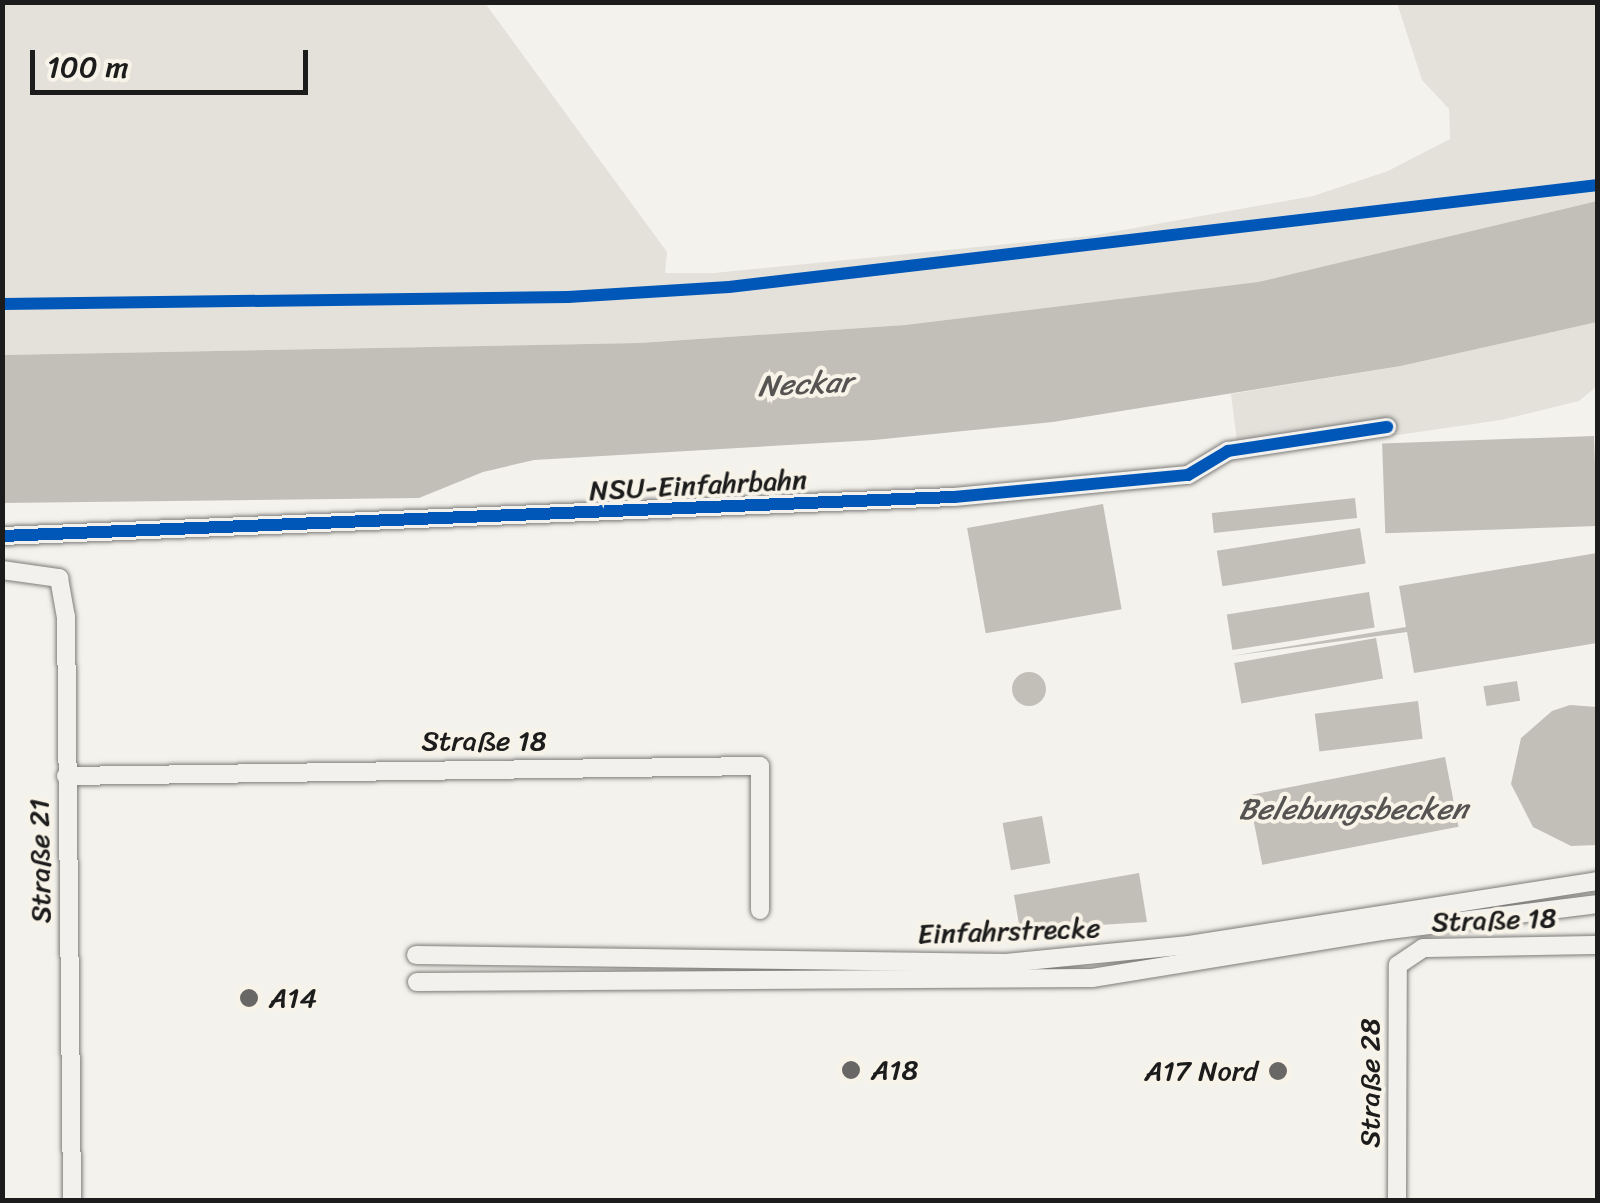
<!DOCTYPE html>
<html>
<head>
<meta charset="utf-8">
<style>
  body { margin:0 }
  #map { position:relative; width:1600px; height:1203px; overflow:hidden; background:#f4f2ec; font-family:Sriracha,sans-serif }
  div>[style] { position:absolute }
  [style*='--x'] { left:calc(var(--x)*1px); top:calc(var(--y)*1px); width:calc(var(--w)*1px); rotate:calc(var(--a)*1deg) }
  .green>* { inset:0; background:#e4e1da }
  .water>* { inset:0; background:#c2bfb8; transform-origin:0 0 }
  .round { border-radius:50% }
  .roads { filter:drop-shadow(0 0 2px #7d7c7a) drop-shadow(0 0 2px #7d7c7a) }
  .street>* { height:18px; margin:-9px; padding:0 9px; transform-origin:9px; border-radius:9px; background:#f2f1ed }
  .cycleway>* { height:12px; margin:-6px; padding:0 6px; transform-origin:6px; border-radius:6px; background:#0057b8 }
  .dots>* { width:28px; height:28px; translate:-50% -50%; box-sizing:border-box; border:5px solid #f7f3e8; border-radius:50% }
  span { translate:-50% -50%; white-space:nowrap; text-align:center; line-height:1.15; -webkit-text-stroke:8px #f7f3e8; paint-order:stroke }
  .street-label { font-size:28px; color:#1c1c1c }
  .poi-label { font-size:28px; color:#1c1c1c }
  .left { translate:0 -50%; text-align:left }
  .right { translate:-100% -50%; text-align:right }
  .water-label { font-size:30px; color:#565452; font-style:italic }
  .frame { position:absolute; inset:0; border:5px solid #1c1c1c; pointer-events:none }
  .scale { position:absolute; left:30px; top:50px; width:278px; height:45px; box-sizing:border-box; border:5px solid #1c1c1c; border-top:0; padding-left:12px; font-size:30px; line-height:35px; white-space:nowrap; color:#1c1c1c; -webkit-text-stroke:8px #f7f3e8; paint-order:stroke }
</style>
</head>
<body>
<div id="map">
  <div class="green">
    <div style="clip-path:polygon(2px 3px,485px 3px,667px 252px,665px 273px,714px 273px,1090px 236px,1313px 196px,1388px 171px,1450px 139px,1449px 109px,1422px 80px,1397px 3px,1597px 3px,1597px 201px,1258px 282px,905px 325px,639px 343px,3px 355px)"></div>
    <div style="clip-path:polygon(1597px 322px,1597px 386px,1579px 401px,1501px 420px,1239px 458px,1231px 394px,1402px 366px)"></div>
  </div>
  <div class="water">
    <div style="clip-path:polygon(1597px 201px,1597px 322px,1401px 366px,1053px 422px,874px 440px,534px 460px,483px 472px,419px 498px,3px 503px,3px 355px,639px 343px,905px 325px,1258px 282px)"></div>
    <div style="left:1594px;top:436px;width:90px;height:212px;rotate:88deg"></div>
    <div style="left:1355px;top:498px;width:20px;height:144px;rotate:84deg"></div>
    <div style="left:1103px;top:504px;width:107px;height:138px;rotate:80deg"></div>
    <div style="left:1360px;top:528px;width:36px;height:145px;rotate:81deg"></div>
    <div style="clip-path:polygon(1597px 553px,1597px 643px,1414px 673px,1407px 632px,1231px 656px,1406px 627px,1399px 586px)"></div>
    <div style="left:1369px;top:592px;width:36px;height:144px;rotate:81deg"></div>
    <div style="left:1376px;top:638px;width:41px;height:144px;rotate:80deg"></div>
    <div class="round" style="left:1012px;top:672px;width:34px;height:34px"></div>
    <div style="left:1517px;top:681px;width:20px;height:34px;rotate:81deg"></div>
    <div style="left:1418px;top:701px;width:38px;height:104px;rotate:83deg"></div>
    <div style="clip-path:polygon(1570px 705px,1597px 707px,1596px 845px,1571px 846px,1533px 827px,1511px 784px,1521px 738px,1552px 711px)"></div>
    <div style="left:1445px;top:757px;width:71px;height:200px;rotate:79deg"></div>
    <div style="left:1042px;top:816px;width:48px;height:40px;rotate:80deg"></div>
    <div style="clip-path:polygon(1139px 873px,1147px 922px,1020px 930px,1014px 895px)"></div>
  </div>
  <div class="roads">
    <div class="street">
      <div style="--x:2;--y:536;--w:953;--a:-2.35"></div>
      <div style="--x:954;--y:497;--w:235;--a:-5.4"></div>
      <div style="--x:1188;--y:475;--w:47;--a:-31"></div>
      <div style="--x:1228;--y:451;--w:161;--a:-8.6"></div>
      <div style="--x:2;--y:570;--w:58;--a:8"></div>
      <div style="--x:59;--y:578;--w:39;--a:80"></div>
      <div style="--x:66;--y:616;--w:584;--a:89.41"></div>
      <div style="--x:66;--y:776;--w:694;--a:-0.83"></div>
      <div style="--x:760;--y:766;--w:144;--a:90"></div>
      <div style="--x:416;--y:955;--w:590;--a:0.78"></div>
      <div style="--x:1006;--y:963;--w:184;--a:-5.6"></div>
      <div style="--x:1189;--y:945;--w:414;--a:-8.9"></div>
      <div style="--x:417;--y:982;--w:675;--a:-0.34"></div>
      <div style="--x:1092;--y:978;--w:293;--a:-9.2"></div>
      <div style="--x:1381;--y:931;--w:219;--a:-7.1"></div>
      <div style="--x:1397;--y:1200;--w:235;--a:-89.8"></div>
      <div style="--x:1398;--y:965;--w:30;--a:-34"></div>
      <div style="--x:1423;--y:948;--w:175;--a:-1"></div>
    </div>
  </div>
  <div class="cycleway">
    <div style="--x:2;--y:304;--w:566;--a:-0.71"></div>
    <div style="--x:568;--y:297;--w:161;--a:-3.6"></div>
    <div style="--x:729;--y:287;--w:875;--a:-6.69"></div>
    <div style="--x:2;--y:536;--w:953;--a:-2.35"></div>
    <div style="--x:954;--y:497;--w:235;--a:-5.4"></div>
    <div style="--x:1188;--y:475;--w:47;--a:-31"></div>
    <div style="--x:1228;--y:451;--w:161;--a:-8.6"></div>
  </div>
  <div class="dots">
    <div style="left:249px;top:998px;background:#686765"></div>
    <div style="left:851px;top:1070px;background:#686765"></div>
    <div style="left:1278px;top:1071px;background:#686765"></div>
  </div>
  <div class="street-label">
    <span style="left:698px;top:485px;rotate:-3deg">NSU-Einfahrbahn</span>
    <span style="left:484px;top:741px">Straße 18</span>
    <span style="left:40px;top:861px;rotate:-91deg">Straße 21</span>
    <span style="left:1494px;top:920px;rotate:-2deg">Straße 18</span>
    <span style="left:1009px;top:931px;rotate:-2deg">Einfahrstrecke</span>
    <span style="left:1370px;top:1083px;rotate:-90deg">Straße 28</span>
  </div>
  <div class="poi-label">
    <span class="left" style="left:269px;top:998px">A14</span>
    <span class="left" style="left:871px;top:1070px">A18</span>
    <span class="right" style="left:1258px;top:1071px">A17 Nord</span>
  </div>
  <div class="water-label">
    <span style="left:805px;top:384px;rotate:-3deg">Neckar</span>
    <span style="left:1353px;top:809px">Belebungsbecken</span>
  </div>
  <div class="frame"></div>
  <div class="scale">100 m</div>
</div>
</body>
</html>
